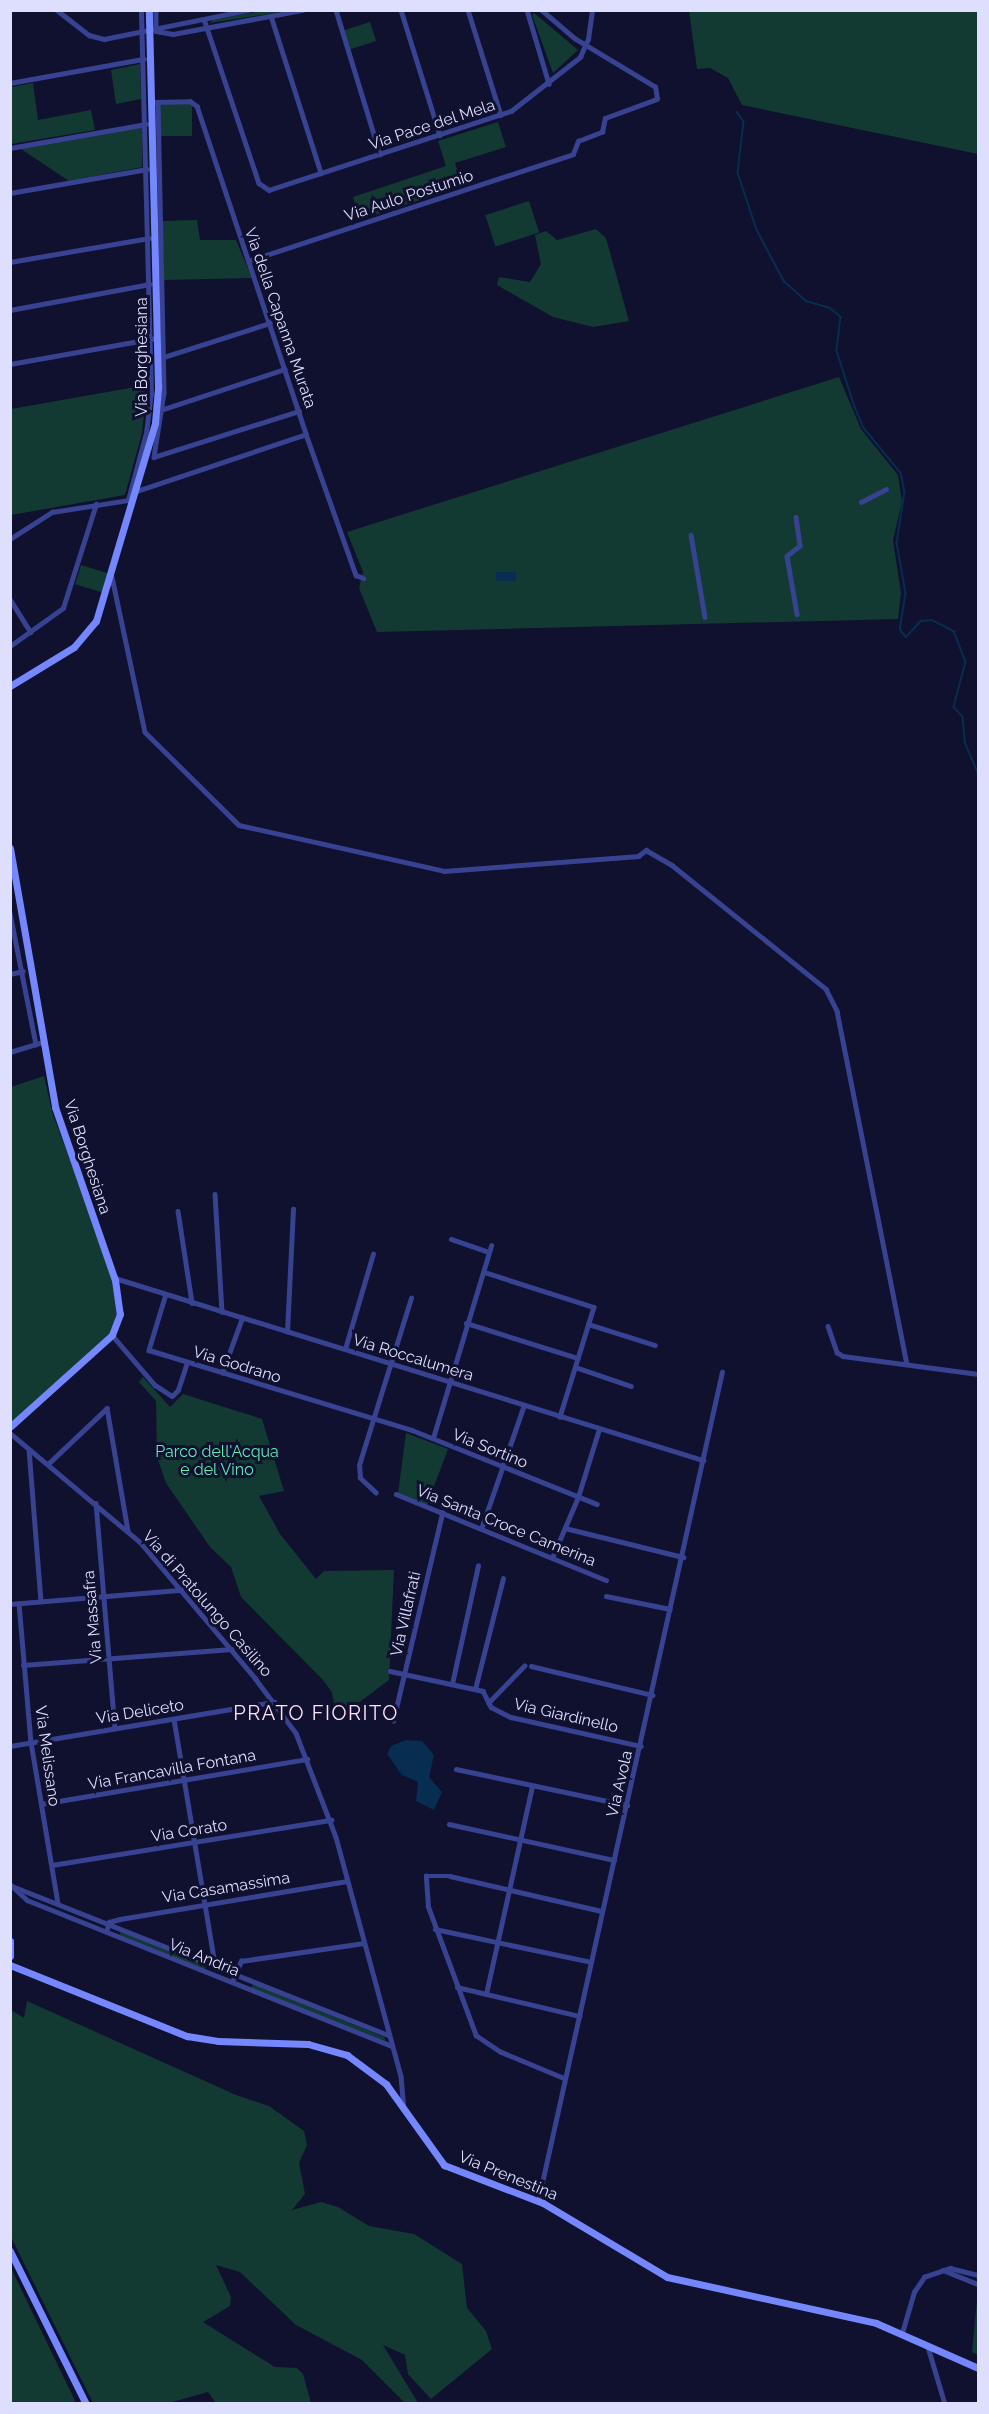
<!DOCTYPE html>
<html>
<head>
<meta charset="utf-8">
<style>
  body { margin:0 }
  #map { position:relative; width:989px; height:2414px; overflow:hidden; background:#10102f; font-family:Raleway,sans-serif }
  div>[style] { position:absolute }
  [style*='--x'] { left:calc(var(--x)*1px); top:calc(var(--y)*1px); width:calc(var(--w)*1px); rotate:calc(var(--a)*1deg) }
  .green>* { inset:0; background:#123a32; transform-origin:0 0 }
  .water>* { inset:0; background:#072d51; transform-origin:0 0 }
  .stream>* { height:1.5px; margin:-0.75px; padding:0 0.75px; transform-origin:0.75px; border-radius:0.75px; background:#072d51 }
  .street>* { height:4.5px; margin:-2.25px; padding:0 2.25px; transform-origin:2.25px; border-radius:2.25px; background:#374291 }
  .secondary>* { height:7px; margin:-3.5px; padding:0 3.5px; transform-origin:3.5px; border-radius:3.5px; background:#7587ff }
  span { translate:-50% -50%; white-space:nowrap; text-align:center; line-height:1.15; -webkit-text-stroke:6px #10102f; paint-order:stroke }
  .street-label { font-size:16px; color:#dedfff }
  .park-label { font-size:16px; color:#5eeab2 }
  .quarter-label { font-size:20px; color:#ffe0f8; letter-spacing:1.5px }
  .frame { position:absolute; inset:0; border:12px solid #dedfff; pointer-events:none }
</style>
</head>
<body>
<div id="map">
  <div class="green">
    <div style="clip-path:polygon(262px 11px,287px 11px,210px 23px,213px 20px)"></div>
    <div style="clip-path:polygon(689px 11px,978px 11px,978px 154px,742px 105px,728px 78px,710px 68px,697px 69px)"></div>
    <div style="clip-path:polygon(534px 13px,578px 50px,553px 73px,532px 15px)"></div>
    <div style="left:370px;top:22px;width:20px;height:27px;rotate:72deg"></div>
    <div style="clip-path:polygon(140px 64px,141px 99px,116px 104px,111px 70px)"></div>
    <div style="clip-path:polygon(33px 83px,38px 120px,91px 110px,95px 130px,11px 144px,11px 87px)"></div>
    <div style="left:160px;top:104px;width:32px;height:32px"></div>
    <div style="clip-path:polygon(498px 122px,506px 147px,455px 163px,462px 186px,360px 220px,353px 197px,446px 166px,438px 141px)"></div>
    <div style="clip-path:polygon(142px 126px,142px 167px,69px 181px,21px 149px)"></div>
    <div style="left:529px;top:201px;width:33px;height:46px;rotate:72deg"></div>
    <div style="clip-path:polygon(197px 220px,200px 240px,236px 240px,252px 278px,164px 280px,162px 221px)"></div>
    <div style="clip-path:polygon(596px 229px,606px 238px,629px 321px,593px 327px,553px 317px,497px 285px,499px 277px,530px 282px,541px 264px,535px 235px,546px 231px,557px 240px)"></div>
    <div style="clip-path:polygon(839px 377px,861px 429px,898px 475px,902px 502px,893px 540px,901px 593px,898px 619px,377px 632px,359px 588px,363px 572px,347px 532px)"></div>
    <div style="clip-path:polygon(147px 385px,142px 433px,125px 495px,11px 515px,11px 409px)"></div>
    <div style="left:81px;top:565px;width:28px;height:20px;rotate:17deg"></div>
    <div style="clip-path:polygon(44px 1076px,53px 1115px,115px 1280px,117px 1327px,11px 1427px,11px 1087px)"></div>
    <div style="clip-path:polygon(143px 1377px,170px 1407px,183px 1394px,262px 1419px,284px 1491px,259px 1496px,280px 1534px,316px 1579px,324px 1571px,394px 1570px,389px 1680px,349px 1710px,334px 1704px,332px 1692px,322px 1679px,241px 1597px,231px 1567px,210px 1547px,166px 1483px,157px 1457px,156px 1401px,139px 1382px)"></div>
    <div style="clip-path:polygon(406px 1433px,448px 1449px,427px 1505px,398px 1494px)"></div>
    <div style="left:121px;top:1931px;width:92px;height:4px;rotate:22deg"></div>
    <div style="clip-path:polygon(253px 1984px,384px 2037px,386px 2041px,251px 1988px)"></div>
    <div style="clip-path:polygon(27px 2001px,236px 2095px,269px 2106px,304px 2131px,307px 2145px,299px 2163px,305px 2194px,292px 2210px,321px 2202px,338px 2207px,369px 2226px,414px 2234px,462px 2264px,467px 2308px,486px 2331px,492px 2349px,431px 2399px,408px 2374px,405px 2355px,383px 2345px,418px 2403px,405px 2403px,362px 2360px,296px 2325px,240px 2272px,216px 2265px,231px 2297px,230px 2306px,203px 2322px,275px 2367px,297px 2368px,303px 2374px,311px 2403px,216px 2403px,208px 2392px,169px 2403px,93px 2403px,11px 2237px,11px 2010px,24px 2018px)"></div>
    <div style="clip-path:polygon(10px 2268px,11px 2268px,76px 2403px,11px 2403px)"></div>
    <div style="clip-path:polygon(978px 2290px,978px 2355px,972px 2352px)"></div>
  </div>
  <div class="water">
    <div style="left:496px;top:572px;width:20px;height:9px"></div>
    <div style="clip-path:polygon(406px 1740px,422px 1741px,434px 1755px,429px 1777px,442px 1792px,434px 1810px,416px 1801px,418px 1782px,402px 1775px,387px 1754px,391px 1746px)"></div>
  </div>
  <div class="stream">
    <div style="--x:737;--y:112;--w:12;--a:55"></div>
    <div style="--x:744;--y:122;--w:51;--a:96.7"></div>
    <div style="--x:738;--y:173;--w:60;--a:71.6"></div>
    <div style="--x:757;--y:230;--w:58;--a:62.1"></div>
    <div style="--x:784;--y:281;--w:30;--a:42"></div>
    <div style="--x:806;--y:301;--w:25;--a:16"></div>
    <div style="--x:830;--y:308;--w:14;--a:39"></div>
    <div style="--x:841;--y:317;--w:34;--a:97"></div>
    <div style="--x:837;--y:351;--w:59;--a:72.2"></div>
    <div style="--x:855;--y:407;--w:23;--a:67"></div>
    <div style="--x:864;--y:428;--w:58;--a:50.6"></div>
    <div style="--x:901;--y:473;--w:19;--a:78"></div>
    <div style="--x:905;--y:492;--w:52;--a:98.9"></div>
    <div style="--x:897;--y:543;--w:51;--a:79.8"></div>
    <div style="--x:906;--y:593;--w:36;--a:99"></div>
    <div style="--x:900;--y:629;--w:10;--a:53"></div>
    <div style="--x:906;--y:637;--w:22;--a:-47"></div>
    <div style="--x:921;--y:621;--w:11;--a:-5"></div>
    <div style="--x:932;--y:620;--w:25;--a:27"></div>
    <div style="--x:954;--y:631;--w:33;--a:69"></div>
    <div style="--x:966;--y:662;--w:47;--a:104.9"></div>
    <div style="--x:954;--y:707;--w:13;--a:48"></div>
    <div style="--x:963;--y:717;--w:25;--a:85"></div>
    <div style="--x:965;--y:742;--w:33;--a:67"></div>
  </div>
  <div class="street">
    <div style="--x:57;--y:10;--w:41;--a:38"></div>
    <div style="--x:89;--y:35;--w:16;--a:15"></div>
    <div style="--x:104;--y:39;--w:147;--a:-11.4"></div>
    <div style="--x:156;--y:10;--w:21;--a:90"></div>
    <div style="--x:336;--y:10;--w:151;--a:73"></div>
    <div style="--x:401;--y:10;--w:131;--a:72.7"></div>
    <div style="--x:468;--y:10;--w:110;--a:72.6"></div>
    <div style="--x:527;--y:10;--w:77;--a:73.4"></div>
    <div style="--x:271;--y:16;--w:165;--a:72.3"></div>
    <div style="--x:204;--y:19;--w:173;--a:71.5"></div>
    <div style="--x:259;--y:183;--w:12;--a:35"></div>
    <div style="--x:269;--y:190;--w:255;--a:-18.1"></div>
    <div style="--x:511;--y:111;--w:88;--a:-38"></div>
    <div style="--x:580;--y:57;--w:20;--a:-66"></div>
    <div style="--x:588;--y:39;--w:29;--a:-82"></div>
    <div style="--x:156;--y:31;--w:17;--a:10"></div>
    <div style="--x:173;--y:34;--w:132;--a:-10.5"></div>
    <div style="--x:10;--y:83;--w:136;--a:-10.2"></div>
    <div style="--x:151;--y:102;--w:39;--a:-1"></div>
    <div style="--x:190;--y:101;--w:9;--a:36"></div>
    <div style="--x:197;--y:106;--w:346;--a:71.6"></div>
    <div style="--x:306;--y:434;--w:150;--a:70.5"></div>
    <div style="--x:356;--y:575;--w:8;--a:23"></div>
    <div style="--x:158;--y:102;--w:291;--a:88.8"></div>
    <div style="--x:164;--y:393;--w:65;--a:98.9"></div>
    <div style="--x:154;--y:457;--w:152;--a:-17.6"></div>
    <div style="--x:10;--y:148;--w:138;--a:-10"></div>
    <div style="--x:10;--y:193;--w:139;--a:-9.9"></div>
    <div style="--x:248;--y:261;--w:342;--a:-18.2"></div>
    <div style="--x:573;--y:154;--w:14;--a:-69"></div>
    <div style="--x:578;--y:141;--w:26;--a:-21"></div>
    <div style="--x:602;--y:132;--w:14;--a:-78"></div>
    <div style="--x:605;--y:118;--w:55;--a:-20.1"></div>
    <div style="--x:657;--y:99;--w:12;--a:-99"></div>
    <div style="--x:655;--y:87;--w:93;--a:-149"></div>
    <div style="--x:575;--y:39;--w:45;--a:-139.5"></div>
    <div style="--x:10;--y:262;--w:141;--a:-9.8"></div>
    <div style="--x:10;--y:310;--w:142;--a:-10.5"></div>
    <div style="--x:164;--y:357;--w:111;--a:-17.8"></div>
    <div style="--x:10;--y:364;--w:148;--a:-10.1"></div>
    <div style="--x:164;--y:409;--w:127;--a:-18.3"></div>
    <div style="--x:137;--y:491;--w:178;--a:-18.6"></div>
    <div style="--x:128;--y:500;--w:69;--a:-75"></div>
    <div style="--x:146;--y:433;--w:38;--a:-83"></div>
    <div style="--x:151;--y:395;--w:385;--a:-91.5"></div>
    <div style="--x:861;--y:502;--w:28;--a:-27"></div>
    <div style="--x:796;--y:517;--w:29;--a:82"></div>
    <div style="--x:800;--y:546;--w:16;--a:142"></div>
    <div style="--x:787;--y:556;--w:59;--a:80.2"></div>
    <div style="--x:691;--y:535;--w:83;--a:80.3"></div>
    <div style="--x:10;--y:539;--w:50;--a:-32.7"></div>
    <div style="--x:52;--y:512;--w:78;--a:-8.9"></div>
    <div style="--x:112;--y:577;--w:158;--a:78"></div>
    <div style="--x:145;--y:732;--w:132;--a:44.7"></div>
    <div style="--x:239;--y:825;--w:210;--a:12.6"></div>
    <div style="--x:444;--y:871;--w:195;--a:-4.4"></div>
    <div style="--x:638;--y:856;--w:10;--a:-37"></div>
    <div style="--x:646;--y:850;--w:30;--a:30"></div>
    <div style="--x:672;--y:865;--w:198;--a:38.8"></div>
    <div style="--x:826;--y:989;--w:25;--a:63"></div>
    <div style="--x:837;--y:1011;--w:360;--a:78.8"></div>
    <div style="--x:10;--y:599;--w:39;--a:58"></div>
    <div style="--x:10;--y:646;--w:65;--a:-35.6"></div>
    <div style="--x:63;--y:608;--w:109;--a:-72.4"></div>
    <div style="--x:10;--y:913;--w:134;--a:78.8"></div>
    <div style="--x:10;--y:974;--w:13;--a:-13"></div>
    <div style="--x:10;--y:1052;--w:34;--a:-17"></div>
    <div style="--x:215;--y:1194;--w:118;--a:86.6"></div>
    <div style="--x:178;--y:1211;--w:93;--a:81.3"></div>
    <div style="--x:451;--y:1239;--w:40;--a:18.9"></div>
    <div style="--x:484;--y:1272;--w:115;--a:17.7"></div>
    <div style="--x:594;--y:1307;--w:115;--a:107.2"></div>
    <div style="--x:115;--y:1278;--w:616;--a:17.2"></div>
    <div style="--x:166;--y:1294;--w:59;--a:106.9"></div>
    <div style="--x:149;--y:1350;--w:275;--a:16.9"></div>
    <div style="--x:412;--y:1430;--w:199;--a:21.8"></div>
    <div style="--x:466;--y:1323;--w:117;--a:17.4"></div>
    <div style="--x:588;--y:1324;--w:70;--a:17.4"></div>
    <div style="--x:828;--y:1326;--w:28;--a:71"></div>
    <div style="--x:837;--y:1352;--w:7;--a:34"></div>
    <div style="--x:843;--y:1356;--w:136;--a:7.6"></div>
    <div style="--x:287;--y:1332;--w:123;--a:-87.2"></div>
    <div style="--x:112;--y:1335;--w:66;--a:49.3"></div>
    <div style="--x:155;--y:1385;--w:20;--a:33"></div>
    <div style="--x:172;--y:1396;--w:8;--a:-45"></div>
    <div style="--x:178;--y:1390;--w:29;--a:-72"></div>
    <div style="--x:345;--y:1349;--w:99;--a:-73.6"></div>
    <div style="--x:575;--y:1367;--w:59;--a:18.7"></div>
    <div style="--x:222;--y:1373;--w:59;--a:-70"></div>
    <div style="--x:10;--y:1433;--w:171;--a:40"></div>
    <div style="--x:141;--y:1543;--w:177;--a:49.8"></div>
    <div style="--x:255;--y:1678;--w:69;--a:53.3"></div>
    <div style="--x:296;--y:1733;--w:111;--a:69"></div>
    <div style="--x:336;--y:1837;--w:248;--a:74.8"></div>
    <div style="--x:401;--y:2076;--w:32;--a:85"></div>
    <div style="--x:433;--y:1438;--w:201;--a:-73.2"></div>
    <div style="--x:29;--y:1449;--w:152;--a:85.5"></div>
    <div style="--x:48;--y:1464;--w:81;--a:-43.5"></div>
    <div style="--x:107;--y:1408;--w:125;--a:80.3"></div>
    <div style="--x:376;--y:1493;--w:22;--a:-137"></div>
    <div style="--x:360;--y:1478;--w:13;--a:-94"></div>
    <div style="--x:359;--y:1465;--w:175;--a:-72.7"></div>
    <div style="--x:396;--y:1494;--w:227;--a:22.3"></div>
    <div style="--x:96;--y:1503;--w:226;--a:85.2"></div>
    <div style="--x:565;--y:1528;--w:122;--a:13.8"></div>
    <div style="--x:481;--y:1529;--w:131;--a:-70.9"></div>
    <div style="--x:552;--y:1558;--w:66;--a:-66.9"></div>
    <div style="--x:578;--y:1497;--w:71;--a:-72.8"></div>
    <div style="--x:606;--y:1596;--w:65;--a:11.5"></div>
    <div style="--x:19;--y:1603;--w:140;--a:85.1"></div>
    <div style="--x:31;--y:1742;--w:163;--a:80.5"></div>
    <div style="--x:10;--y:1604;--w:172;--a:-4.7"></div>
    <div style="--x:23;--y:1665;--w:209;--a:-4.4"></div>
    <div style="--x:531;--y:1666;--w:125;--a:13.4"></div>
    <div style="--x:390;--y:1671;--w:95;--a:12.1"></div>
    <div style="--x:483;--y:1691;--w:18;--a:63"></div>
    <div style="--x:491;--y:1707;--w:22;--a:27"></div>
    <div style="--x:511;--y:1717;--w:133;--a:12.6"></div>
    <div style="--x:452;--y:1684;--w:121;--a:-77.6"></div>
    <div style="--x:475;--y:1689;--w:114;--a:-75.8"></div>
    <div style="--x:488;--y:1703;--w:52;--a:-45.8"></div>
    <div style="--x:174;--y:1719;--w:249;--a:80.5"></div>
    <div style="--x:393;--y:1721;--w:214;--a:-76.7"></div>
    <div style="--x:10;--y:1746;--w:268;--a:-9.5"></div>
    <div style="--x:456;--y:1769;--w:175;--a:11.9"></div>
    <div style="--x:41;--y:1804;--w:270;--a:-9.6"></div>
    <div style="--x:449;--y:1824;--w:169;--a:12.3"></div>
    <div style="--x:52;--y:1865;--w:283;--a:-9.2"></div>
    <div style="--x:11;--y:1885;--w:22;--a:43"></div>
    <div style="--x:27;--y:1900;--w:393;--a:21.8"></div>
    <div style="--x:12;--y:1886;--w:405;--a:21.6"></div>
    <div style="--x:435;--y:1929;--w:159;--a:11.9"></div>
    <div style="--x:106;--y:1932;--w:10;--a:-73"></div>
    <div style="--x:109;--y:1922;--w:11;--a:-15"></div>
    <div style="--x:120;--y:1919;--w:230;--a:-9.5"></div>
    <div style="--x:232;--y:1982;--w:23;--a:-67"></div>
    <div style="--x:241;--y:1961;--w:124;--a:-8.3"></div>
    <div style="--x:457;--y:1987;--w:126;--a:13.3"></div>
    <div style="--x:486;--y:1994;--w:213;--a:-77.5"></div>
    <div style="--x:565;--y:2079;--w:70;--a:-157.4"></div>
    <div style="--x:500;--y:2052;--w:29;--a:-146"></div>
    <div style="--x:476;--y:2036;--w:138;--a:-110.4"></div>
    <div style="--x:428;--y:1907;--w:31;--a:-94"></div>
    <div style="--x:426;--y:1876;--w:24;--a:0"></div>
    <div style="--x:450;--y:1876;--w:156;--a:13"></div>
    <div style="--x:538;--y:2201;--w:849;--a:-77.49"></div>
    <div style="--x:943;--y:2270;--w:38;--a:22"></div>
    <div style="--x:902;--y:2333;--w:43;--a:-73.7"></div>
    <div style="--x:914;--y:2292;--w:18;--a:-56"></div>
    <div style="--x:924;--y:2277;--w:28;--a:-19"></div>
    <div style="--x:950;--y:2268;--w:29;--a:14"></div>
    <div style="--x:928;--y:2347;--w:59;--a:73.4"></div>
  </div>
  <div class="secondary">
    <div style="--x:10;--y:686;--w:75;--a:-31.4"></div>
    <div style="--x:74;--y:647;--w:34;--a:-50"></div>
    <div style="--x:96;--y:621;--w:207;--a:-73.4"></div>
    <div style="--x:155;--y:423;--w:37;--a:-85"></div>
    <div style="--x:158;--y:386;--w:376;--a:-91.4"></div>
    <div style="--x:10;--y:848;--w:263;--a:80.1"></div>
    <div style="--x:55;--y:1107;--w:183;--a:70.9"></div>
    <div style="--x:115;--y:1280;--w:34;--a:82"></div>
    <div style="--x:120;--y:1314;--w:22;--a:111"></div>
    <div style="--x:112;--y:1335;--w:137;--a:138"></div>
    <div style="--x:10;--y:1941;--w:15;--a:90"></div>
    <div style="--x:10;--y:1965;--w:191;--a:21.9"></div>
    <div style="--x:187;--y:2036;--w:31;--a:9"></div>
    <div style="--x:218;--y:2041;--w:90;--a:1.9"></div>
    <div style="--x:308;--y:2044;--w:41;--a:15.8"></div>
    <div style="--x:347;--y:2055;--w:49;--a:36.6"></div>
    <div style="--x:386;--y:2084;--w:100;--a:54.4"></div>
    <div style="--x:444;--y:2165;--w:106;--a:21"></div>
    <div style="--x:543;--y:2203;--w:144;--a:30.8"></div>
    <div style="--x:667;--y:2277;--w:214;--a:12.4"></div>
    <div style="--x:876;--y:2323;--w:111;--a:23.8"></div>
    <div style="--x:10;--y:2251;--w:171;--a:63.6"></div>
  </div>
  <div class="street-label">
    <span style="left:432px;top:125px;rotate:-18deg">Via Pace del Mela</span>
    <span style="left:409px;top:196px;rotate:-18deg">Via Aulo Postumio</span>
    <span style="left:280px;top:318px;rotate:71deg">Via della Capanna Murata</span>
    <span style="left:142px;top:357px;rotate:-90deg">Via Borghesiana</span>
    <span style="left:87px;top:1157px;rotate:72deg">Via Borghesiana</span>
    <span style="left:413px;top:1358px;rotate:17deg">Via Roccalumera</span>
    <span style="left:237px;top:1365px;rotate:17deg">Via Godrano</span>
    <span style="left:490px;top:1449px;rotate:22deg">Via Sortino</span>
    <span style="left:506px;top:1526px;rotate:22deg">Via Santa Croce Camerina</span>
    <span style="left:207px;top:1604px;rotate:49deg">Via di Pratolungo Casilino</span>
    <span style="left:406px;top:1614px;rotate:-77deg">Via Villafrati</span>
    <span style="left:93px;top:1617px;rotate:-95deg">Via Massafra</span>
    <span style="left:140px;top:1712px;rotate:-9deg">Via Deliceto</span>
    <span style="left:566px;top:1716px;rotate:13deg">Via Giardinello</span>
    <span style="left:47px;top:1756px;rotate:82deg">Via Melissano</span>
    <span style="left:172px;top:1770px;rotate:-10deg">Via Francavilla Fontana</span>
    <span style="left:620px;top:1784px;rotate:-77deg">Via Avola</span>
    <span style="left:189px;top:1831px;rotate:-9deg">Via Corato</span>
    <span style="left:226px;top:1888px;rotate:-9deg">Via Casamassima</span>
    <span style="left:204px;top:1958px;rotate:22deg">Via Andria</span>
    <span style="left:508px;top:2176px;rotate:22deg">Via Prenestina</span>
  </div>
  <div class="park-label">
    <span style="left:217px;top:1461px">Parco dell'Acqua<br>e del Vino</span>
  </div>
  <div class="quarter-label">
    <span style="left:316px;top:1713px">PRATO FIORITO</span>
  </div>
  <div class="frame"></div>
</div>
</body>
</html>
